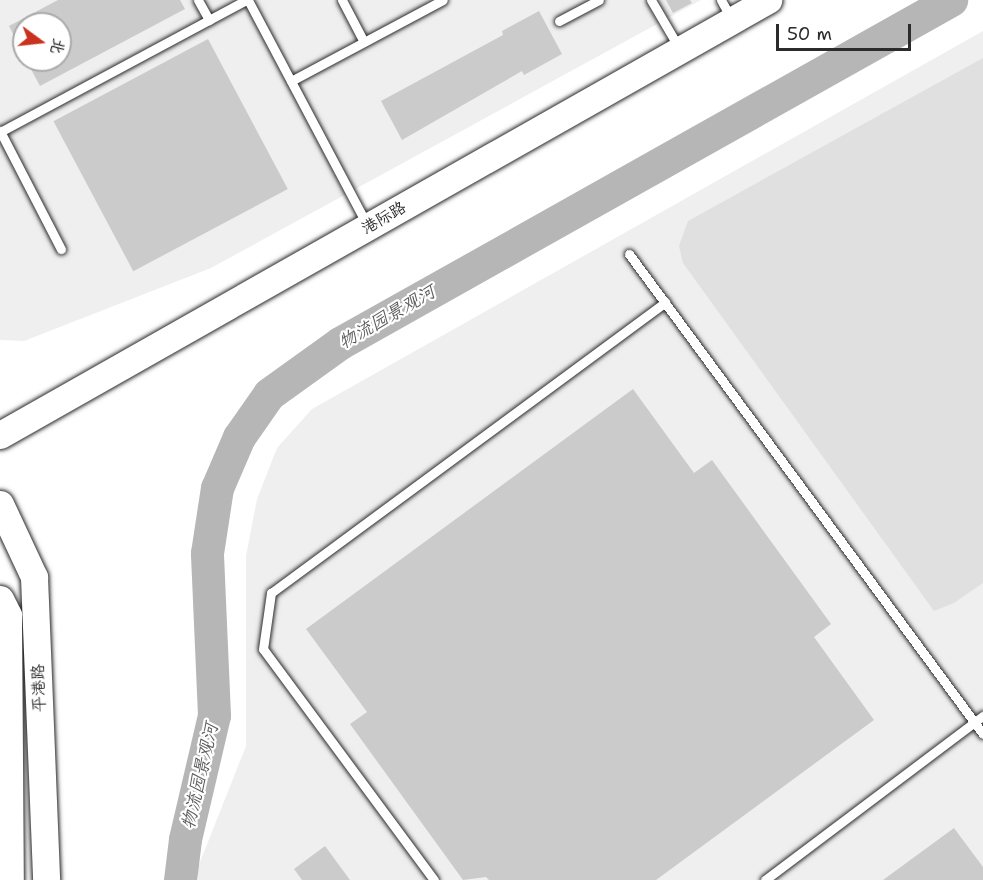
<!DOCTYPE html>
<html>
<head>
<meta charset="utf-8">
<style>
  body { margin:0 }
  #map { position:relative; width:983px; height:880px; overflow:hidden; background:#fff; font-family:"Shantell Sans","LXGW WenKai TC",sans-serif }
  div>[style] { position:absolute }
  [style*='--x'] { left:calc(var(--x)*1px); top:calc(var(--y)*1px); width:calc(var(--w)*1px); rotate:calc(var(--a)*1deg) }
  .built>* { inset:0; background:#efefef }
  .green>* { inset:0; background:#e0e0e0 }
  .river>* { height:33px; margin:-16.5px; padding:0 16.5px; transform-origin:16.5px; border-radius:16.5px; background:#b6b6b6 }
  .building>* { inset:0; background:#cbcbcb; transform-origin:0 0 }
  .roads { filter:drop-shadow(0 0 2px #2b2b2b) drop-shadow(0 0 2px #2b2b2b) }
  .lane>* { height:9px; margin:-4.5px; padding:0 4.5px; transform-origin:4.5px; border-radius:4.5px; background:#fff }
  .secondary>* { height:27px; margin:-13.5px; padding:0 13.5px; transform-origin:13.5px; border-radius:13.5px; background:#fff }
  span { translate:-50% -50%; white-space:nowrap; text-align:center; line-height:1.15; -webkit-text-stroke:4.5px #fff; paint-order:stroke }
  .street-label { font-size:16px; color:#2b2b2b }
  .water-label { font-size:18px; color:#5c5c5c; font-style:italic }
  .north { position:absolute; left:12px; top:12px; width:60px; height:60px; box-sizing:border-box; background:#fff; border:2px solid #aaa; border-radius:50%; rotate:105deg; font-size:16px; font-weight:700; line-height:24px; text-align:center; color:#2b2b2b }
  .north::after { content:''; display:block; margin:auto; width:21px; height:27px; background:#c8321e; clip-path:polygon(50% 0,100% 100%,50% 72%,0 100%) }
  .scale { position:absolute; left:776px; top:24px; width:135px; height:27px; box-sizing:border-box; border:3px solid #2b2b2b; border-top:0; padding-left:8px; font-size:18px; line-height:21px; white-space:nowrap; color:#2b2b2b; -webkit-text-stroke:4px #fff; paint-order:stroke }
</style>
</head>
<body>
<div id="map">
  <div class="built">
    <div style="clip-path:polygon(evenodd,0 0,701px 0,211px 268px,24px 341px,0 340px,0 0,24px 24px,60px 24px,60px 60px,24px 60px,24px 24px)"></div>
    <div style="clip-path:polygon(983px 31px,983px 880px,198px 880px,198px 867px,246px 746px,246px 556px,257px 499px,277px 448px,312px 409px)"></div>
  </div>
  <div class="green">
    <div style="clip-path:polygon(983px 58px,983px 583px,954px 603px,934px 611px,683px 263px,679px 246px,688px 221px)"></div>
  </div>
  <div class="river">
    <div style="--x:180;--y:880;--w:41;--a:-83"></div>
    <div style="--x:185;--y:839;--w:127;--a:-76.8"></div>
    <div style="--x:214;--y:715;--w:162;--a:-92.5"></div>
    <div style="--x:207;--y:553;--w:66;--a:-81.3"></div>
    <div style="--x:217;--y:488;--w:56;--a:-66.7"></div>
    <div style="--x:239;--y:437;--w:52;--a:-55.1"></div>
    <div style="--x:269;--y:394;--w:87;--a:-35.7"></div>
    <div style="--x:340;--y:343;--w:701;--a:-29.31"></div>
  </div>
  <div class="building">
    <div style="clip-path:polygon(58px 0,180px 0,185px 9px,40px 86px,26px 60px,60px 60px,60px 24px,24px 24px,24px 56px,9px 26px)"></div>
    <div style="clip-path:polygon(666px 0,690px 0,692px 3px,673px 13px)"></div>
    <div style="clip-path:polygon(539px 11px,562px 54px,524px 75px,522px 71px,402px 140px,381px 101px,503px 35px,502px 31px)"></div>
    <div style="left:208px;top:39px;width:170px;height:175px;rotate:62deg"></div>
    <div style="clip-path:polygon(633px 389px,694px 473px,712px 460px,831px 624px,814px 637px,874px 720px,656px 880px,489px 880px,486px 877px,463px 880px,350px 724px,367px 712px,306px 629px)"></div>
    <div style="clip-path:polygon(954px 828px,983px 867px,983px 880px,883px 880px)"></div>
    <div style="clip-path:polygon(325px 846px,350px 880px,302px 880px,294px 869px)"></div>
  </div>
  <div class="roads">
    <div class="lane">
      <div style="--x:198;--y:0;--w:23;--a:61"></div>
      <div style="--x:248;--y:0;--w:252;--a:62.1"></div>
      <div style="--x:342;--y:0;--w:47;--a:62.4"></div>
      <div style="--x:651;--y:0;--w:56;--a:59.7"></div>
      <div style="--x:721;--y:0;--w:21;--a:61"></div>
      <div style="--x:559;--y:21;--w:45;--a:-27.7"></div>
      <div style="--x:291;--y:81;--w:172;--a:-28.1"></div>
      <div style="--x:0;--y:131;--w:133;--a:62.7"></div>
      <div style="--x:0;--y:132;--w:279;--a:-28.2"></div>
      <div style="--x:629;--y:254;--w:596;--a:53.59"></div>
      <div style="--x:434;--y:880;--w:287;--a:-126.5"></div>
      <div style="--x:263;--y:649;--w:57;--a:-81.9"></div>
      <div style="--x:271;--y:593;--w:490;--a:-36.4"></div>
      <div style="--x:765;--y:880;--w:273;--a:-37"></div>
    </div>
    <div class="secondary">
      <div style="--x:0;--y:435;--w:883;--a:-29.53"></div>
      <div style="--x:0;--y:504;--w:81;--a:65"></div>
      <div style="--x:34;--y:577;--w:303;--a:87.7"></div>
      <div style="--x:0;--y:599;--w:18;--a:63"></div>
      <div style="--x:8;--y:615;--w:265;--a:89.6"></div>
    </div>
  </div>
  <div class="street-label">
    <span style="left:384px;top:218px;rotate:-30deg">港际路</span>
    <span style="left:39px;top:688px;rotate:-92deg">平港路</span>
  </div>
  <div class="water-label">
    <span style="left:387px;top:317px;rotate:-30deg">物流园景观河</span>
    <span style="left:200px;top:776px;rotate:-77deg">物流园景观河</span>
  </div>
  <div class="north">北</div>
  <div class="scale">50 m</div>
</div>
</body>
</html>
